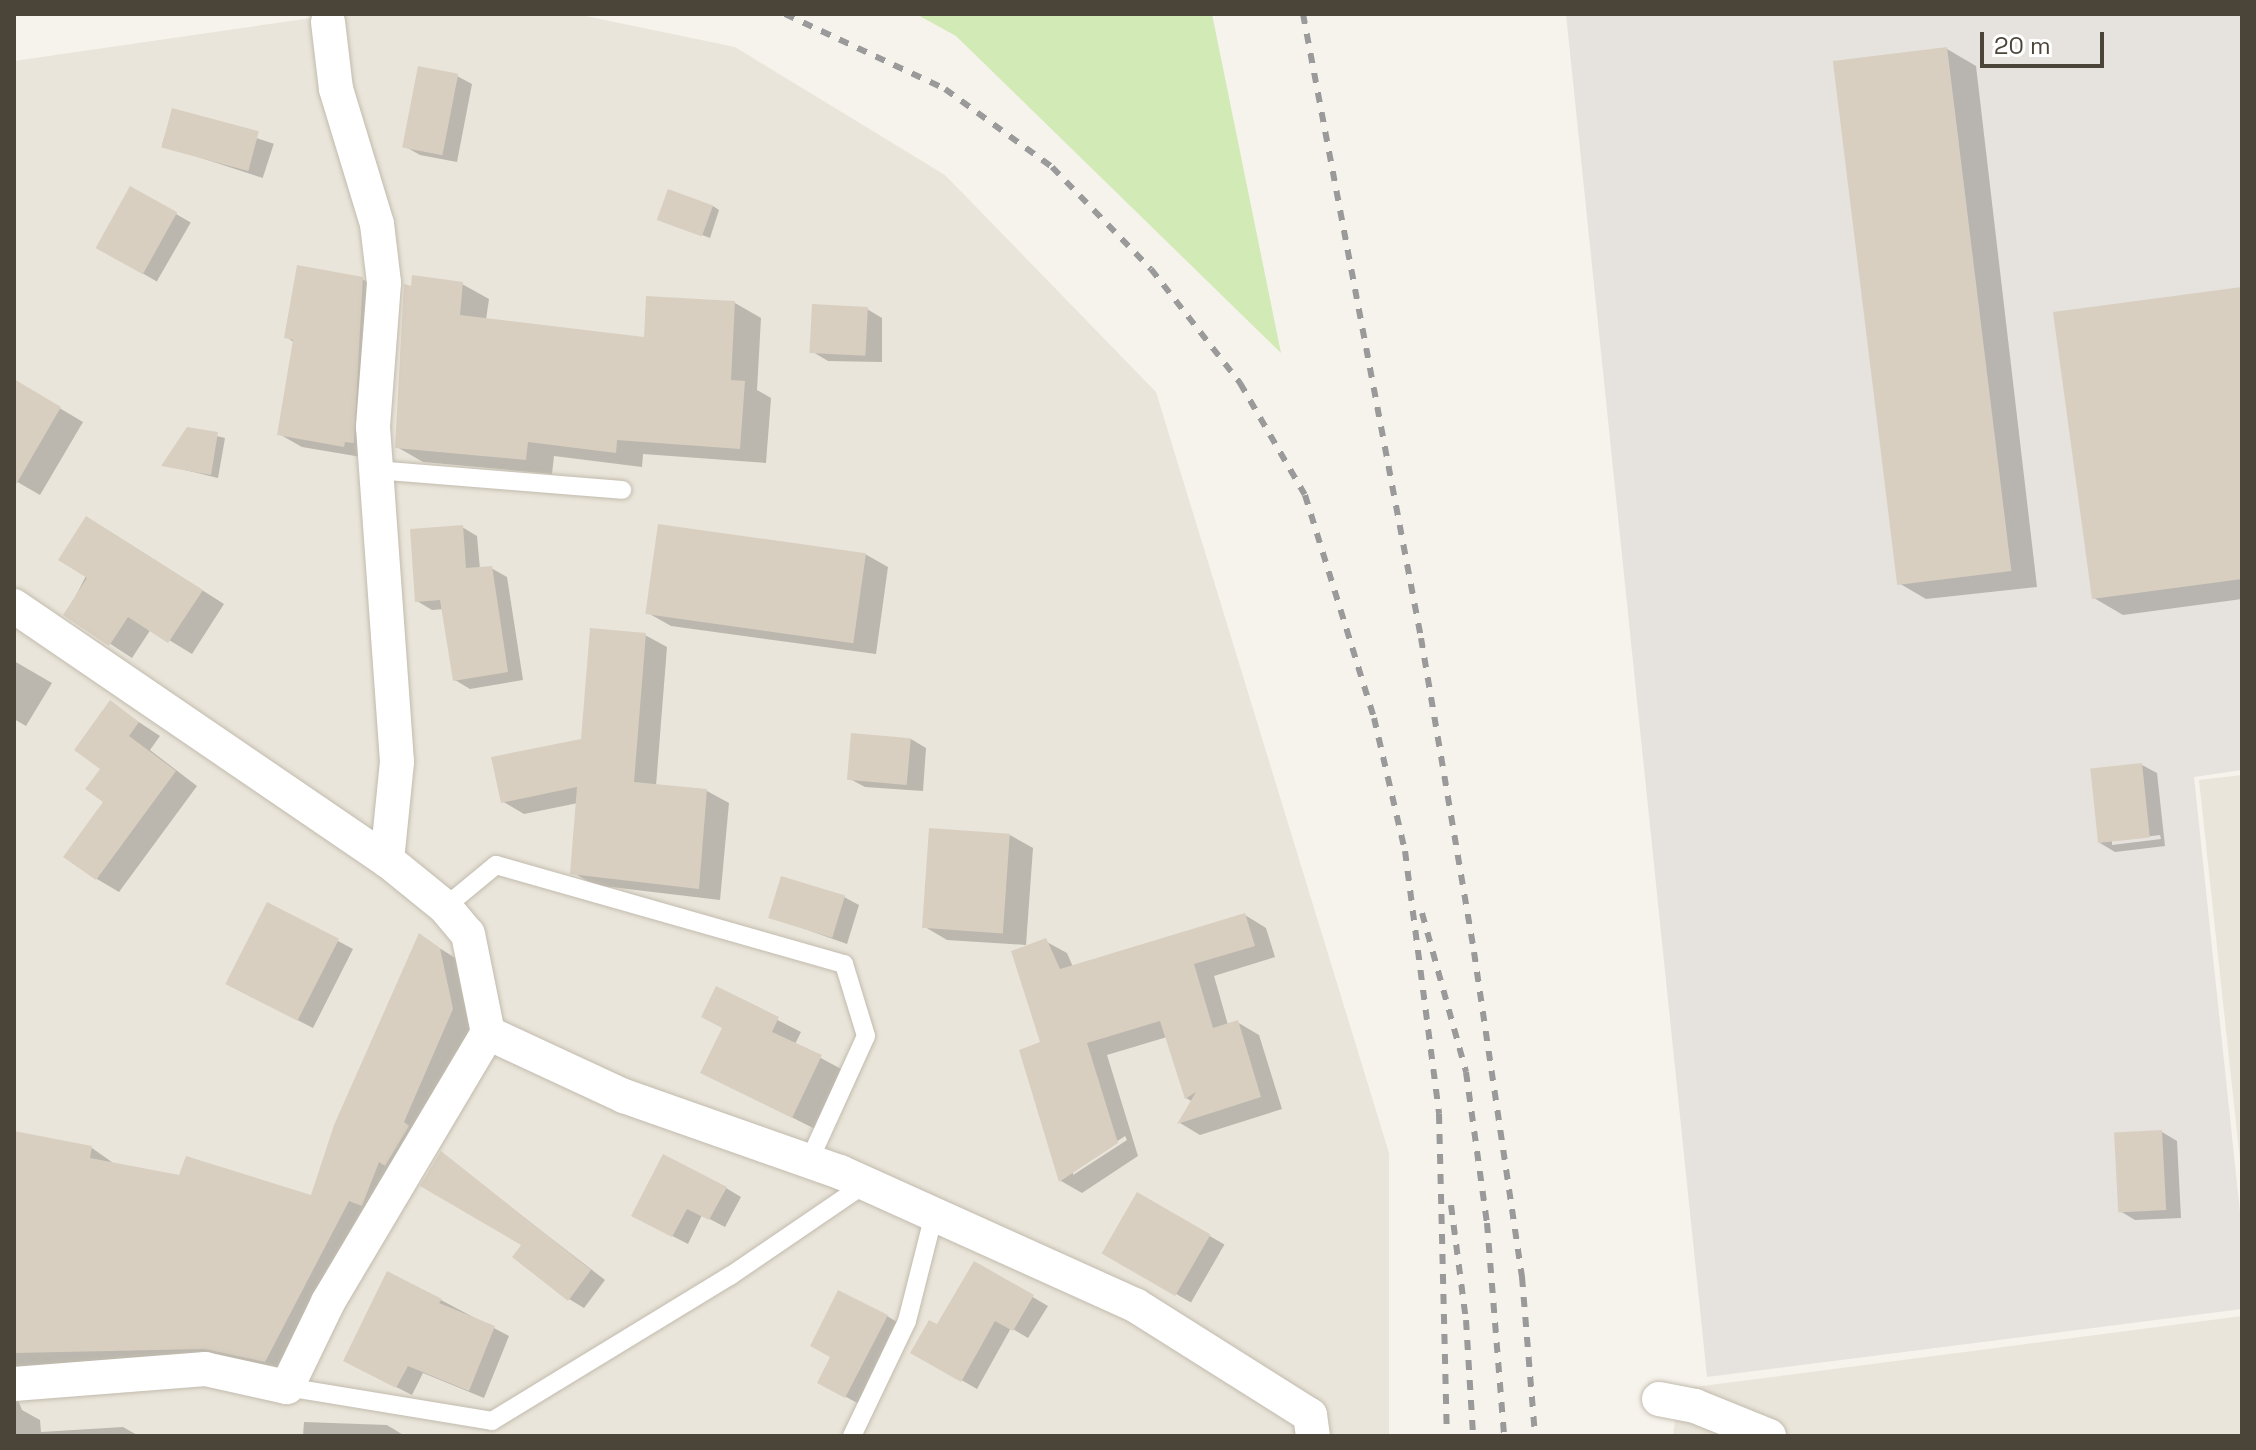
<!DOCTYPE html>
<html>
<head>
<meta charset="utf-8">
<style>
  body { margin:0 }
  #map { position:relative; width:2256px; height:1450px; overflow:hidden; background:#f6f3ec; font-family:"Space Grotesk",sans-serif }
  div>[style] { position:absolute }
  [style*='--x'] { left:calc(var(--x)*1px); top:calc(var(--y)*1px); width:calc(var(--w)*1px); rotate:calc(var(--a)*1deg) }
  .residential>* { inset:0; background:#eae5da }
  .industrial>* { inset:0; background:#e6e2dd }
  .green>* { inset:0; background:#d2eab5 }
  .shadow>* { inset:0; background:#0003; transform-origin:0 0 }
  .building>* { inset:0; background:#d8cfc1; transform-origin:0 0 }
  .roads { filter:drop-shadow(0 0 2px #c2bbae) drop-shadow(0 0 2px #c2bbae) }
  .lane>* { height:18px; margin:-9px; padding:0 9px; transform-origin:9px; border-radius:9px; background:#fff }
  .street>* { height:34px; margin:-17px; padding:0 17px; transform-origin:17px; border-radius:17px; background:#fff }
  .rail>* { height:6px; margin-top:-3px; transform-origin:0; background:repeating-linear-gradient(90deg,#9a9a9a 0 10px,transparent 0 20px) }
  span { translate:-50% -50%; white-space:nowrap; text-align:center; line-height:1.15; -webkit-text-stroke:6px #fff; paint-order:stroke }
  .frame { position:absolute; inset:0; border:16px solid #4b4439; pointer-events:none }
  .scale { position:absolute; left:1980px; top:32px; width:124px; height:36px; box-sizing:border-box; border:4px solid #4b4439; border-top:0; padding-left:10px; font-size:24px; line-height:28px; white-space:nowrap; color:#4b4439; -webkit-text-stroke:6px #fff; paint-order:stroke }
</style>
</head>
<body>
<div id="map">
  <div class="residential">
    <div style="clip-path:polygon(339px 14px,576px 14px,735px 47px,945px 175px,1156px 392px,1389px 1153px,1389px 1436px,14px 1436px,14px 61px)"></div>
    <div style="clip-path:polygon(2242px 775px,2242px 1179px,2199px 780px)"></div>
    <div style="clip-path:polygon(2242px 1316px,2242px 1436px,1673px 1436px,1679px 1389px)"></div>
  </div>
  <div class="industrial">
    <div style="clip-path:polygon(1566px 14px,2242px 14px,2242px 770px,2194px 777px,2242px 1231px,2242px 1309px,1707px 1377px)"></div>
  </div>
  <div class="green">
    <div style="clip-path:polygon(916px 14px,1212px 14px,1281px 353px,956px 36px)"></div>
  </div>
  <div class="shadow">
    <div style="clip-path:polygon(1947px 49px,1976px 66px,2037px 587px,1926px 599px,1897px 582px)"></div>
    <div style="clip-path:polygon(457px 76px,472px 84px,457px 162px,420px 155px,404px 146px)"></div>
    <div style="left:173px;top:111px;width:106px;height:36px;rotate:18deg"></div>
    <div style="left:131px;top:188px;width:69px;height:68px;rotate:30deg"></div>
    <div style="clip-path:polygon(713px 206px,719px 210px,710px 238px,660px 219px)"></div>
    <div style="clip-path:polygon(362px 279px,385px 292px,367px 458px,302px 447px,279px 434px,295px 343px,286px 337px)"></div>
    <div style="clip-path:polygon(462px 284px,489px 299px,486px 320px,646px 339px,735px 303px,761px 318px,757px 390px,771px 398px,766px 463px,643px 454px,642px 467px,554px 456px,552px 474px,423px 462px,397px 447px)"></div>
    <div style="clip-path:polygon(2242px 289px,2242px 599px,2123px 615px,2094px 598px)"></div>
    <div style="clip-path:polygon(867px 309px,882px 318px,882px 362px,828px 361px,813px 352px)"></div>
    <div style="clip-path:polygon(14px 381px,83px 422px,40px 495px,14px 480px)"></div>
    <div style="clip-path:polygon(188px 429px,225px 438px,218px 478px,164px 465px)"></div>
    <div style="clip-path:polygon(462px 527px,477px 536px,480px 569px,491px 568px,507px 577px,523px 680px,470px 689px,455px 680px,444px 609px,432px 610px,417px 601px)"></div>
    <div style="clip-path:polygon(109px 531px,224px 604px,192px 654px,151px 629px,132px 658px,66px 615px)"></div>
    <div style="clip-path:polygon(865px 554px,888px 567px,876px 654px,671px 626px,648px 613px)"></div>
    <div style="clip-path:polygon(645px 635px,667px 647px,656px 786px,707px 791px,729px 803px,720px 900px,594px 885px,572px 872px,578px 803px,524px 814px,502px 801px,583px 741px)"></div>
    <div style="clip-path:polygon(14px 661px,52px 683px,26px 726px,14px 719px)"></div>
    <div style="clip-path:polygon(110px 703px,160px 736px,150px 750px,197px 786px,119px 892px,97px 879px)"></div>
    <div style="clip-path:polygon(911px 739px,926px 748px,923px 791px,865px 787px,850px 779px)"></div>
    <div style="clip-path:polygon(evenodd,2142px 765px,2157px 773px,2165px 846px,2115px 852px,2100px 843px,2142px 765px,2160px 835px,2161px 839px,2112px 845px,2112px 841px,2160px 835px)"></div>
    <div style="clip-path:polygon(1010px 835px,1033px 848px,1026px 945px,947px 940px,925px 927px)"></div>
    <div style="clip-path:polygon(844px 897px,859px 905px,847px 944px,771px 917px)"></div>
    <div style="clip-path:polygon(evenodd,1245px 915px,1266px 928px,1275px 957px,1214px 976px,1228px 1025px,1237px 1022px,1259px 1035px,1282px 1109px,1200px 1135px,1180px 1123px,1193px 1102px,1186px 1098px,1167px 1037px,1107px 1055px,1138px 1156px,1082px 1193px,1061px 1181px,1042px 1043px,1045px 941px,1067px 953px,1073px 967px,1245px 915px,1125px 1136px,1127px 1140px,1073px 1175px,1073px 1171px,1125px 1136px)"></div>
    <div style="clip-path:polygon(420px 936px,465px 964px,477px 1024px,290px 1375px,18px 1400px,22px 1410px,40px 1420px,41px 1432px,123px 1427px,139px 1436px,14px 1436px,14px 1133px,92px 1148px,116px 1165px,312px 1197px)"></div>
    <div style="clip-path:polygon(338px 941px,353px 949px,313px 1028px,243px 992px)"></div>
    <div style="clip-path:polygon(717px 989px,801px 1032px,795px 1044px,843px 1070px,815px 1129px,702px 1072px,724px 1028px)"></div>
    <div style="clip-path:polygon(2162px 1132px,2177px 1141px,2181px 1218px,2135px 1220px,2120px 1211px)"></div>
    <div style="clip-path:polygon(442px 1154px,605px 1280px,584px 1308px,569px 1299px)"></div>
    <div style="clip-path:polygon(726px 1188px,741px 1197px,725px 1227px,702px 1215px,688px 1244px,649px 1224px)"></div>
    <div style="left:1137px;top:1194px;width:101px;height:67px;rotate:30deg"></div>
    <div style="clip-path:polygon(975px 1263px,1048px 1306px,1028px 1338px,1011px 1328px,977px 1389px,913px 1352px,937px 1327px)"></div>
    <div style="clip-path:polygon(441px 1300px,509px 1336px,484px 1398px,423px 1373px,412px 1395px,360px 1369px)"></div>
    <div style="clip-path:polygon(887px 1316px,902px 1325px,861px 1405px,835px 1391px)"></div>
    <div style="clip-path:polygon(304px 1422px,387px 1425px,405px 1436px,303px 1436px)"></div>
  </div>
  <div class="building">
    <div style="left:1947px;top:47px;width:528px;height:115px;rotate:83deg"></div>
    <div style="left:418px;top:66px;width:41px;height:83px;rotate:11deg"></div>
    <div style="left:172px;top:108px;width:90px;height:41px;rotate:15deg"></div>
    <div style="left:130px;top:186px;width:54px;height:71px;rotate:29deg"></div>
    <div style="left:668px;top:189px;width:48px;height:33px;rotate:20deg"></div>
    <div style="clip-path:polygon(297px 265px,363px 277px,354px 443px,345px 442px,344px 447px,277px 435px,293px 340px,284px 338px)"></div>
    <div style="clip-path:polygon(412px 275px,463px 282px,460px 315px,644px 337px,646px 296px,735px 301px,731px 380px,745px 381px,740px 449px,617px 440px,616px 453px,528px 442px,526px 460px,395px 448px,404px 284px,411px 286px)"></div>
    <div style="clip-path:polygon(2242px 287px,2242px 579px,2092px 599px,2053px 312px)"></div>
    <div style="left:812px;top:304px;width:56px;height:49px;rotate:3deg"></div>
    <div style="clip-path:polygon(14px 379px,61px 407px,14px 488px)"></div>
    <div style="clip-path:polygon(187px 427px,218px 432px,211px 475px,161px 466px)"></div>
    <div style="clip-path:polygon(86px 516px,203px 590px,168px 643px,128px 617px,109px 646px,63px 615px,87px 578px,58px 560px)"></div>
    <div style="left:658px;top:524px;width:210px;height:91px;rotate:8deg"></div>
    <div style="clip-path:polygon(463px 525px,466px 568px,492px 566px,508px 672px,453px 681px,440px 600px,415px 602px,410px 529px)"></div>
    <div style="clip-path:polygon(590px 628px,646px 633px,634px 782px,707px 789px,699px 889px,570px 874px,577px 787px,501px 803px,491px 757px,581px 739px)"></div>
    <div style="clip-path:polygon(110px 700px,139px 722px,129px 736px,176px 771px,96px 880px,63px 857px,103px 802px,85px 789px,100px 769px,74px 750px)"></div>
    <div style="left:851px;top:733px;width:60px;height:47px;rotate:5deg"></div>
    <div style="left:2142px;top:763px;width:75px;height:52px;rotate:84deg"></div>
    <div style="left:929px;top:828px;width:81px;height:100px;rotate:4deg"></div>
    <div style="left:781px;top:876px;width:67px;height:44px;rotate:17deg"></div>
    <div style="left:267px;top:902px;width:81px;height:92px;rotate:27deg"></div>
    <div style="clip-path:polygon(1245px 913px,1255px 946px,1194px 964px,1213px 1028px,1238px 1020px,1261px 1097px,1177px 1124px,1196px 1092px,1185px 1099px,1160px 1021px,1087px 1043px,1118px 1143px,1059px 1182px,1019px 1050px,1040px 1042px,1011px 951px,1046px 938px,1060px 969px)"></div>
    <div style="clip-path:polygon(419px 933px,440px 948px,453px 1009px,404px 1122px,409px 1126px,385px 1166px,379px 1162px,362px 1206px,349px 1201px,265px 1362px,204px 1349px,14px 1353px,14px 1131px,92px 1146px,90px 1158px,179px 1175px,186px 1156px,311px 1195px,334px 1125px)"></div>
    <div style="clip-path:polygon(716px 986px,779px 1017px,772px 1032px,822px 1055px,792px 1118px,700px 1073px,722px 1028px,701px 1017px)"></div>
    <div style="left:2162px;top:1130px;width:80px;height:48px;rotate:87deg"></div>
    <div style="clip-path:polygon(441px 1151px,591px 1270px,568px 1301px,512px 1257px,521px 1245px,420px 1186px)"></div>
    <div style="clip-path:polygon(663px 1154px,727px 1187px,709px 1220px,687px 1209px,672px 1237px,631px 1216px)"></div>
    <div style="left:1137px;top:1192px;width:85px;height:71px;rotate:30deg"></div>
    <div style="clip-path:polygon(974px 1261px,1034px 1295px,1013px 1331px,995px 1321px,961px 1382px,910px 1353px,929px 1320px,937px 1324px)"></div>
    <div style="clip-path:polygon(387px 1271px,442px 1299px,439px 1303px,495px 1326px,469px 1391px,408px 1366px,396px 1388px,343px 1361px)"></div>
    <div style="clip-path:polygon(838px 1290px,888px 1315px,845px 1398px,817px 1383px,830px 1357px,810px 1346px)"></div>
  </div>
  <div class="roads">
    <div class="lane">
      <div style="--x:375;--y:470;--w:248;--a:4.6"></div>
      <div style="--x:445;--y:907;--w:66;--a:-39.5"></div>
      <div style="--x:496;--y:865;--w:362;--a:15.9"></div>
      <div style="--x:844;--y:964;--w:75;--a:73"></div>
      <div style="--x:866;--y:1036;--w:137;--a:114.5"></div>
      <div style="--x:287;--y:1387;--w:208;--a:9.4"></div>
      <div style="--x:492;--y:1421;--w:279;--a:-31.4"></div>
      <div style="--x:730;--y:1276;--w:163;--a:-34.3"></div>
      <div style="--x:852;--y:1436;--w:127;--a:-64.4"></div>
      <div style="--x:907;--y:1321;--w:110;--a:-75.8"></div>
    </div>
    <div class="street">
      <div style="--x:328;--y:22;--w:67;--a:83.2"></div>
      <div style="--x:336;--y:89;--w:141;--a:73.1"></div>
      <div style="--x:377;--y:224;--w:59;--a:83.2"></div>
      <div style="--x:384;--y:283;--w:144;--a:94.4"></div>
      <div style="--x:373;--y:427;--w:336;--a:85.9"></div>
      <div style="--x:397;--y:762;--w:99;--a:95.8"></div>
      <div style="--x:14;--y:606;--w:451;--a:34.3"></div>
      <div style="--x:387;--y:860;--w:75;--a:39"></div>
      <div style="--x:445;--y:907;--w:35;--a:50"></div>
      <div style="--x:468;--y:934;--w:101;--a:78.6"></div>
      <div style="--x:488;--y:1033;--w:150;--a:24.9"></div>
      <div style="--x:624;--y:1096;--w:229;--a:19.4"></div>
      <div style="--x:840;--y:1172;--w:324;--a:24.3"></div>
      <div style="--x:1135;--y:1305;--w:207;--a:32.2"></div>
      <div style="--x:1310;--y:1415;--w:21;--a:82"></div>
      <div style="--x:14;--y:1384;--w:192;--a:-4.5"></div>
      <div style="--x:205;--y:1369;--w:84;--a:12.4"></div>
      <div style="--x:287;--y:1387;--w:94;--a:-64.2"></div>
      <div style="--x:328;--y:1302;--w:313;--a:-59.3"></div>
      <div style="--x:1659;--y:1399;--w:37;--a:11"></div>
      <div style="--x:1695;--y:1406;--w:80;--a:22.1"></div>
    </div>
  </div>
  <div class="rail">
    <div style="--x:785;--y:14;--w:177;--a:25.1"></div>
    <div style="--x:945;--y:89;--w:132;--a:36.1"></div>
    <div style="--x:1052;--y:167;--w:142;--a:45.9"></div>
    <div style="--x:1151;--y:269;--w:145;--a:52"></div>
    <div style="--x:1240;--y:383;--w:129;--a:59.9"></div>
    <div style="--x:1305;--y:495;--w:233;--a:72.8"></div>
    <div style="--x:1374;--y:718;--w:137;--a:76.9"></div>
    <div style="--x:1405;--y:851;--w:265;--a:82.6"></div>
    <div style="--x:1439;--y:1114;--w:322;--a:88.6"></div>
    <div style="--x:1303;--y:14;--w:635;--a:79.29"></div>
    <div style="--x:1421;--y:638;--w:318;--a:80.4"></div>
    <div style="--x:1474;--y:952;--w:329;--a:81.6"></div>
    <div style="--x:1522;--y:1277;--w:160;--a:85.3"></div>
    <div style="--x:1422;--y:913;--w:165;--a:74.5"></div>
    <div style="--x:1466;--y:1072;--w:152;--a:82.1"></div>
    <div style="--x:1487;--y:1223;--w:214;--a:85.4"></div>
    <div style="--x:1451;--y:1205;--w:116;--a:82.6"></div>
    <div style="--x:1466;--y:1320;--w:116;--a:86.5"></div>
  </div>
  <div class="frame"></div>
  <div class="scale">20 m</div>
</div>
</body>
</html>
